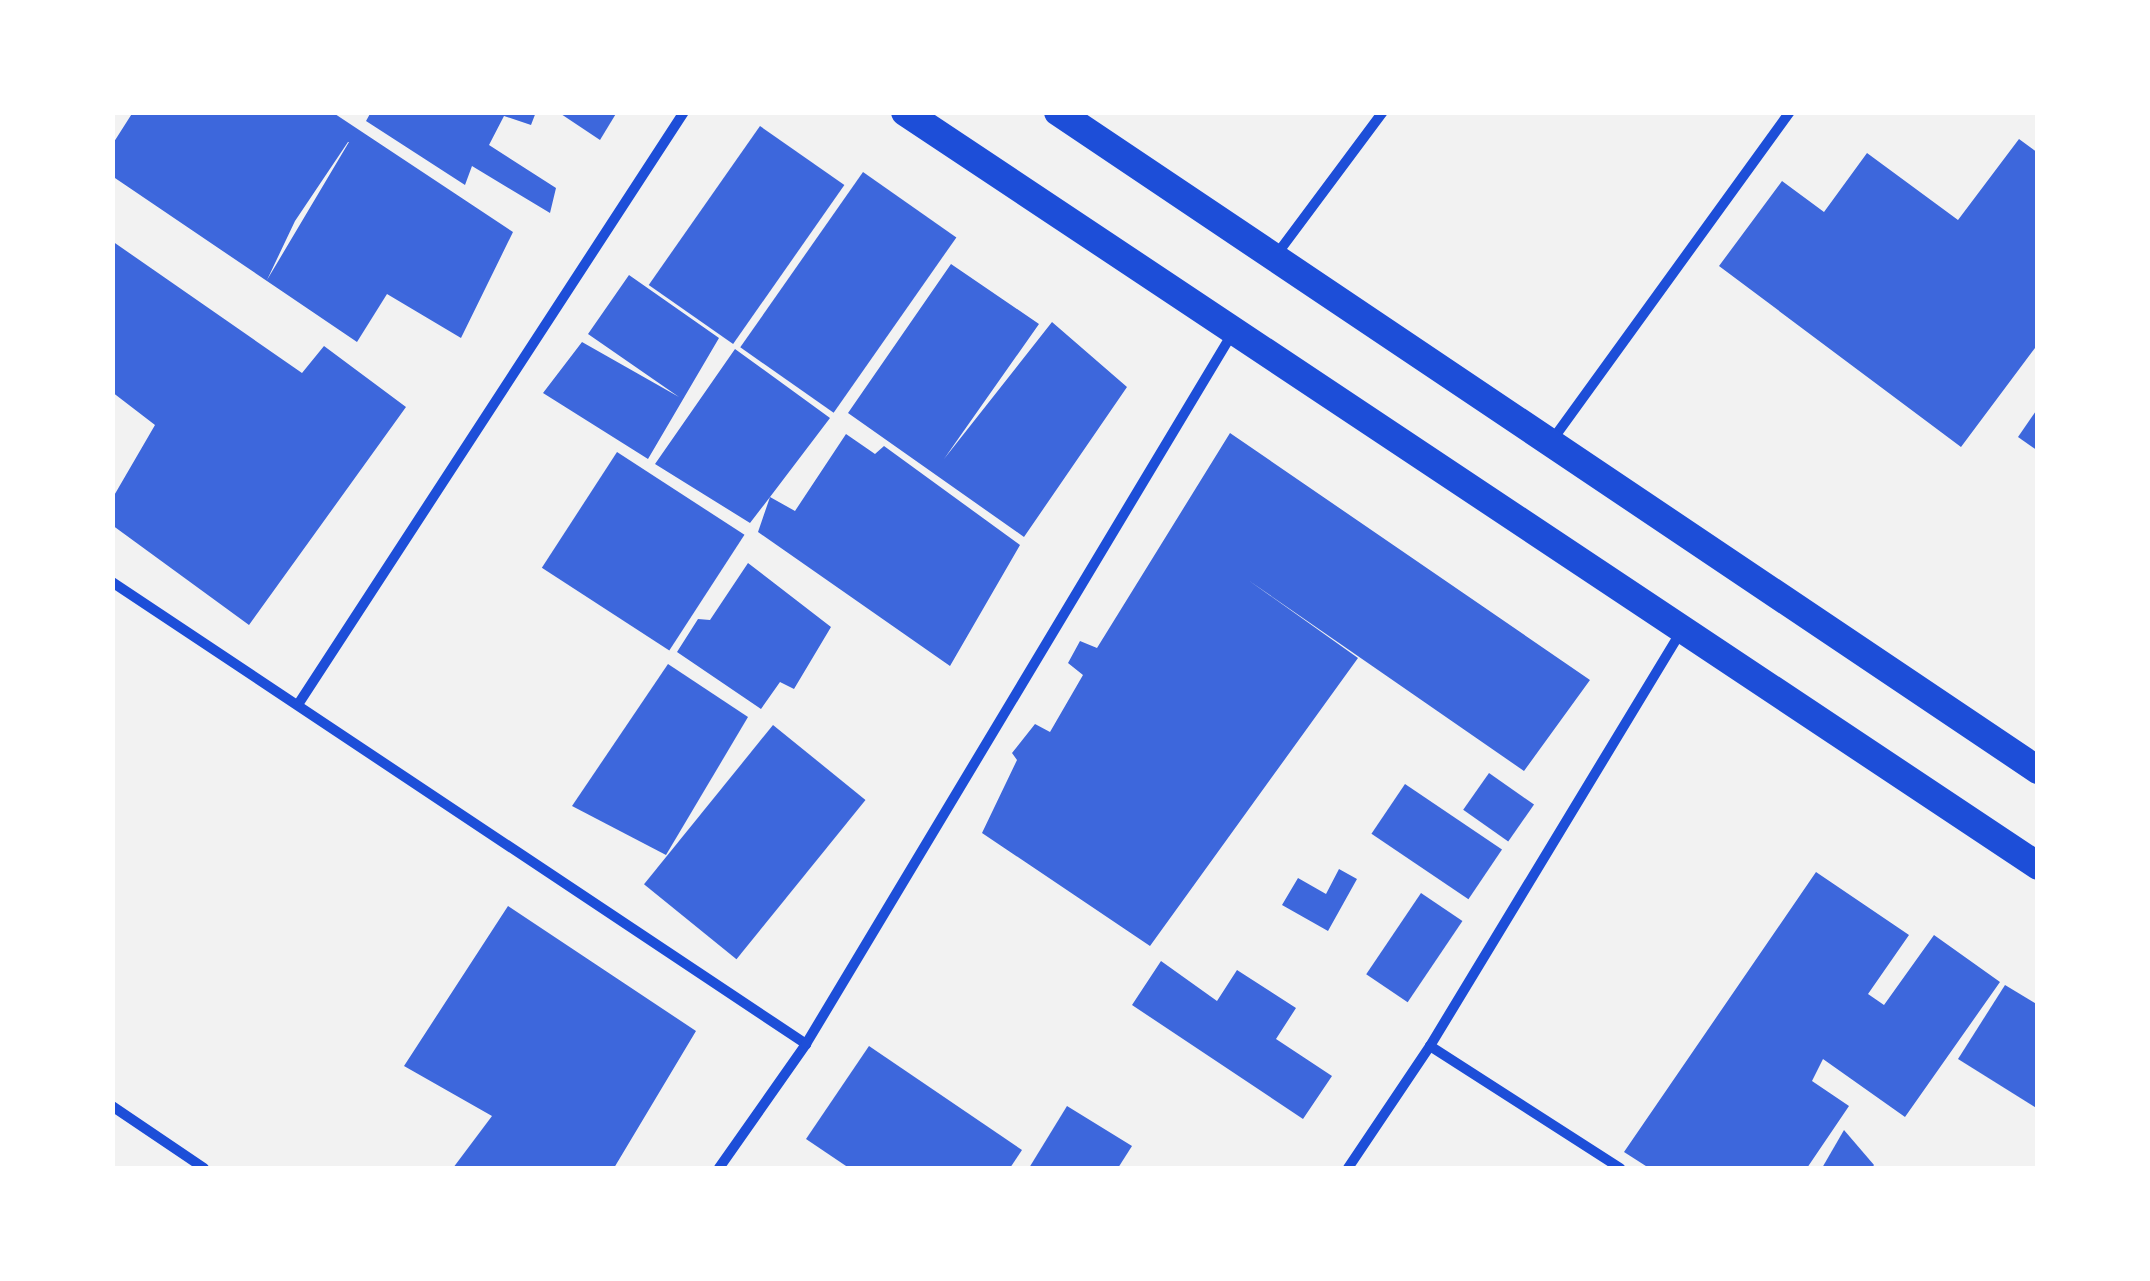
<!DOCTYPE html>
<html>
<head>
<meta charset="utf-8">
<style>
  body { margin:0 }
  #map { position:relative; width:2150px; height:1281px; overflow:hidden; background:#f2f2f2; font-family:Arial,sans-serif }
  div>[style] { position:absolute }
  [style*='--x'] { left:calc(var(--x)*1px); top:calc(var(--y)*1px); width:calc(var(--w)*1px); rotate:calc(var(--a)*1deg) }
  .building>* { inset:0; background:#3d67dc; transform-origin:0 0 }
  .minor>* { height:10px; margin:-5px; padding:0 5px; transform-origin:5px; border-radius:5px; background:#1d4ed8 }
  .trunk>* { height:28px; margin:-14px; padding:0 14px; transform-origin:14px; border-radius:14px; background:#1d4ed8 }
  span { translate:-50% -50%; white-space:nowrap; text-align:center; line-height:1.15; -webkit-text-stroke:8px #fff; paint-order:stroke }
  .frame { position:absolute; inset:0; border:115px solid #fff; pointer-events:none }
</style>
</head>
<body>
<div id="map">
  <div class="building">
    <div style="clip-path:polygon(evenodd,133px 112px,332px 112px,513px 232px,461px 338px,387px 294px,357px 342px,112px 176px,112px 145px,133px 112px,348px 142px,349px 142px,267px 280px,295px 221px,348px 142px)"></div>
    <div style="clip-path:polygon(371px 112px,536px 112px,531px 125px,504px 116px,489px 145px,556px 188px,550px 213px,472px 166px,465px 185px,366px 121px)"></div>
    <div style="clip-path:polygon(558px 112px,617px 112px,600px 140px)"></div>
    <div style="left:760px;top:126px;width:103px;height:194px;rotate:35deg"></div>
    <div style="clip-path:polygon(2019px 139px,2038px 153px,2038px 344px,1961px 447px,1719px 266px,1782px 181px,1824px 212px,1867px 153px,1958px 220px)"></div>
    <div style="left:863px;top:172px;width:114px;height:214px;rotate:35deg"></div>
    <div style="clip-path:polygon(112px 241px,302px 373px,324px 346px,406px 407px,249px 625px,112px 525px,112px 499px,155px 425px,112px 392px)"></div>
    <div style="clip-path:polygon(951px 264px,1039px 324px,944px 459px,1052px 322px,1127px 387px,1024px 537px,848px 413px)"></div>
    <div style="clip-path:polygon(629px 275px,719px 338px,648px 459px,543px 393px,582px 342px,679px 397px,588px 334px)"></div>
    <div style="clip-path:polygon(735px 349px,830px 418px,770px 497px,795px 511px,846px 434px,875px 454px,884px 446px,1020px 545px,950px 666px,758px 532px,770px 497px,750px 523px,655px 464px)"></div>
    <div style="clip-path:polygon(2038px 408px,2038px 451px,2018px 437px)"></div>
    <div style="clip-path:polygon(1230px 433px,1590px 680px,1524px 771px,1248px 580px,1358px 658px,1150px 946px,982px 833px,1017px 760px,1012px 753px,1035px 724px,1050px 732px,1083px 675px,1068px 663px,1080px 641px,1097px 648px)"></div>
    <div style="left:617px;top:452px;width:152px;height:138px;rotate:33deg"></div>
    <div style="clip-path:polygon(748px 563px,831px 627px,794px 689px,780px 682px,761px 709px,677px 652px,698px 619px,710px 620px)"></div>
    <div style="clip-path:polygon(668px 664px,748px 717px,666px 855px,572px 806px)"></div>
    <div style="left:773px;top:725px;width:119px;height:205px;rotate:39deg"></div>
    <div style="left:1489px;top:773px;width:55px;height:45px;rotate:35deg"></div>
    <div style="left:1405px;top:784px;width:117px;height:60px;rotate:34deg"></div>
    <div style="clip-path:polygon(1339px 869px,1357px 879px,1328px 931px,1282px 905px,1298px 878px,1326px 894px)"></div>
    <div style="clip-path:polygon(1816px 872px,1909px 935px,1868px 994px,1884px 1005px,1934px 935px,2000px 982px,1905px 1117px,1823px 1059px,1812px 1081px,1849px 1106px,1807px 1168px,1649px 1168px,1624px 1152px)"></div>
    <div style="left:1421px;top:893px;width:50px;height:98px;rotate:34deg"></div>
    <div style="clip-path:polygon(508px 906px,696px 1031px,614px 1168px,453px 1168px,492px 1116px,404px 1066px)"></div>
    <div style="clip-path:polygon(1161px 961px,1217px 1001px,1237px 970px,1296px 1008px,1276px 1039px,1332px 1076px,1303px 1119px,1132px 1005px)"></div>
    <div style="clip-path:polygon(2005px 985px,2038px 1005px,2038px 1109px,1958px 1059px)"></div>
    <div style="clip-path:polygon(869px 1046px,1022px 1150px,1010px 1168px,849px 1168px,806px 1139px)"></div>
    <div style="clip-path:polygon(1067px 1106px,1132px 1146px,1118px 1168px,1029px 1168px)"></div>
    <div style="clip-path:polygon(1844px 1130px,1874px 1165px,1872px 1168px,1822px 1168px)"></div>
  </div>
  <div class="minor">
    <div style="--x:1277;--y:254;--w:177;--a:-53.3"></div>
    <div style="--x:1553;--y:439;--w:404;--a:-54.1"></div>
    <div style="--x:112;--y:582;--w:834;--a:33.65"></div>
    <div style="--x:299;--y:703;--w:705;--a:-56.92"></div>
    <div style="--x:1430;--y:1046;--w:226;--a:32.7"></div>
    <div style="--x:112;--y:1106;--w:111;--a:34"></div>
    <div style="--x:719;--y:1168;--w:151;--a:-54.9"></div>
    <div style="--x:806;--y:1044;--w:828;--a:-59.04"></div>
    <div style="--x:1348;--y:1168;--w:147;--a:-56.1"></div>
    <div style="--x:1430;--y:1046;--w:484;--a:-58.8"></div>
  </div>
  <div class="trunk">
    <div style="--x:905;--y:112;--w:1361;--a:33.64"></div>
    <div style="--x:1058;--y:112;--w:1180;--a:33.88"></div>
  </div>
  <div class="frame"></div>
</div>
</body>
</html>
